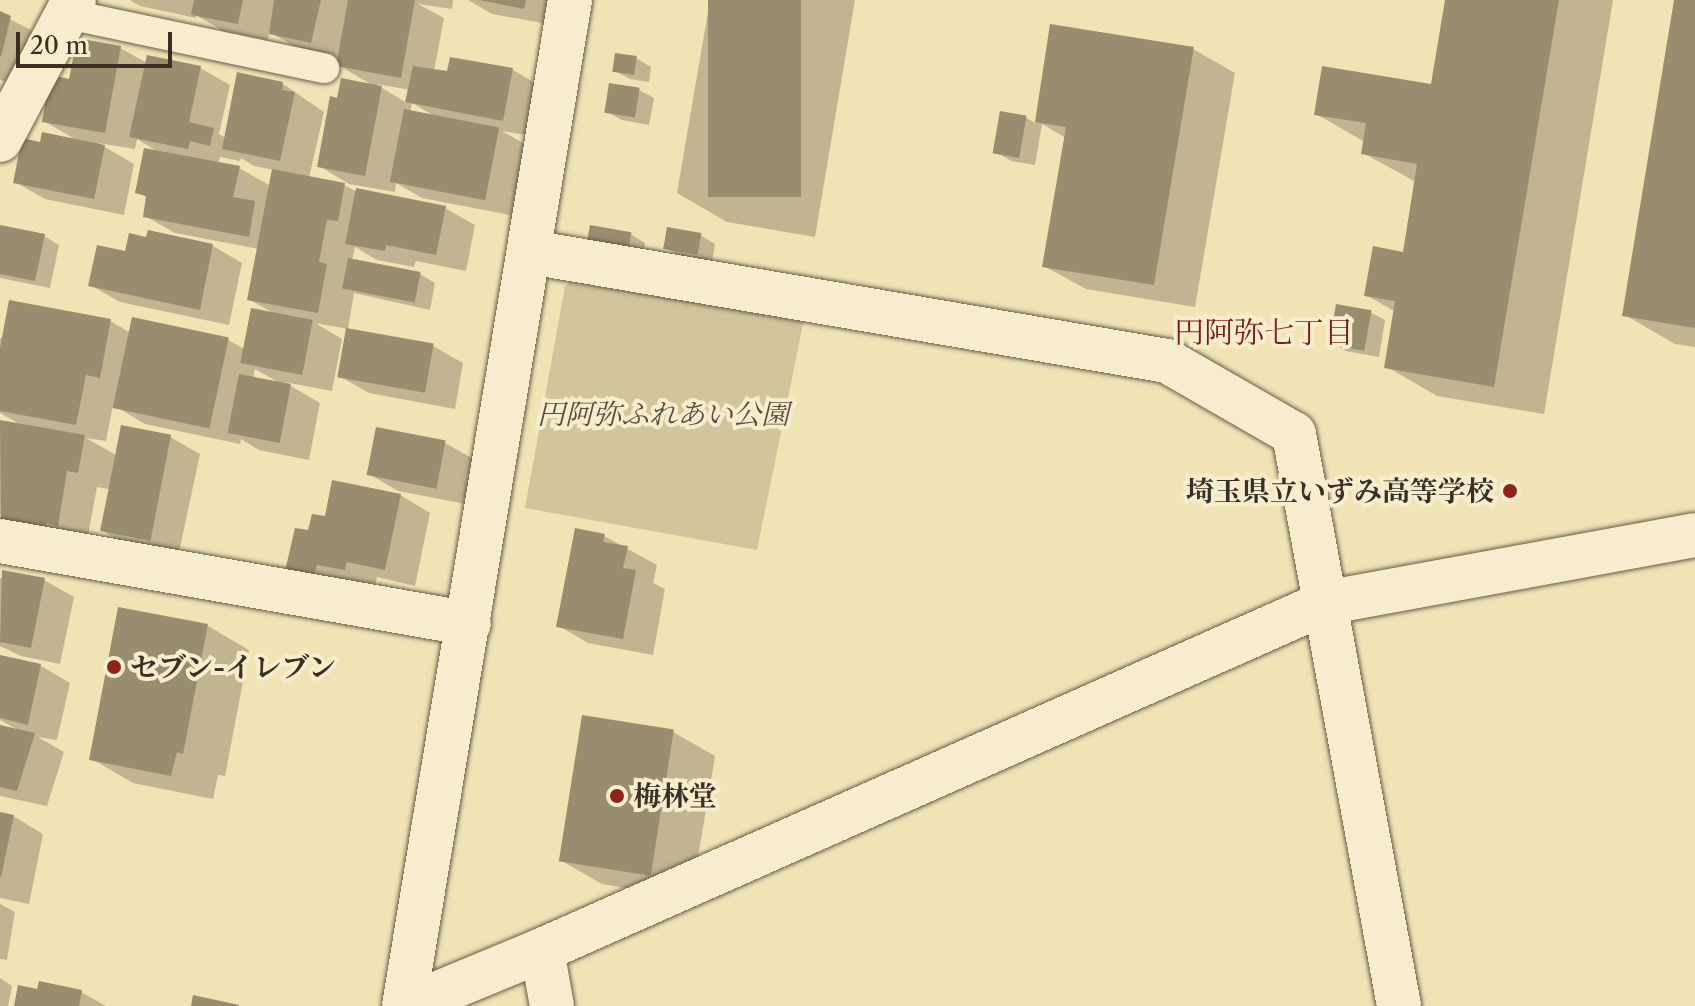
<!DOCTYPE html>
<html>
<head>
<meta charset="utf-8">
<style>
  body { margin:0 }
  #map { position:relative; width:1695px; height:1006px; overflow:hidden; background:#f0e3b4; font-family:"Libre Caslon Text","Noto Serif JP",serif }
  div>[style] { position:absolute }
  [style*='--x'] { left:calc(var(--x)*1px); top:calc(var(--y)*1px); width:calc(var(--w)*1px); rotate:calc(var(--a)*1deg) }
  .green>* { inset:0; background:#d1c59c }
  .shadow>* { inset:0; background:#0003 }
  .building>* { inset:0; background:#988d6f; transform-origin:0 0 }
  .roads { filter:drop-shadow(0 0 2px #675d49) drop-shadow(0 0 2px #675d49) }
  .service>* { height:30px; margin:-15px; padding:0 15px; transform-origin:15px; border-radius:15px; background:#f5edce }
  .minor>* { height:44px; margin:-22px; padding:0 22px; transform-origin:22px; border-radius:22px; background:#f5edce }
  .tertiary>* { height:44px; margin:-22px; padding:0 22px; transform-origin:22px; border-radius:22px; background:#f5edce }
  .dots>* { width:22px; height:22px; translate:-50% -50%; box-sizing:border-box; border:4px solid #f5edce; border-radius:50% }
  span { translate:-50% -50%; white-space:nowrap; text-align:center; line-height:1.15; -webkit-text-stroke:8px #f5edce; paint-order:stroke }
  .park-label { font-size:28px; color:#574e3d; font-style:italic }
  .poi-label { font-size:28px; color:#393025; font-weight:700 }
  .right { translate:-100% -50%; text-align:right }
  .left { translate:0 -50%; text-align:left }
  .neighbourhood-label { font-size:30px; color:#7a1f14 }
  .scale { position:absolute; left:16px; top:32px; width:156px; height:36px; box-sizing:border-box; border:4px solid #393025; border-top:0; padding-left:10px; font-size:24px; line-height:28px; white-space:nowrap; color:#393025; -webkit-text-stroke:6px #f5edce; paint-order:stroke }
</style>
</head>
<body>
<div id="map">
  <div class="green">
    <div style="clip-path:polygon(574px 278px,804px 319px,757px 550px,525px 508px,565px 286px)"></div>
  </div>
  <div class="shadow">
    <div style="clip-path:polygon(evenodd,130px 0,453px 0,452px 9px,418px 4px,444px 18px,434px 71px,513px 70px,542px 87px,533px 136px,502px 131px,528px 146px,515px 216px,422px 198px,396px 183px,395px 192px,349px 184px,319px 166px,339px 100px,372px 85px,338px 65px,339px 58px,301px 50px,269px 32px,268px 40px,223px 31px,196px 15px,196px 18px,140px 6px,130px 0,377px 84px,410px 90px,407px 103px,377px 85px,377px 84px,130px 0,412px 103px,434px 116px,410px 112px,412px 103px)"></div>
    <div style="clip-path:polygon(468px 0,559px 0,554px 25px,492px 14px)"></div>
    <div style="clip-path:polygon(710px 0,855px 0,815px 237px,727px 222px,677px 193px)"></div>
    <div style="clip-path:polygon(1447px 0,1613px 0,1544px 414px,1437px 396px,1387px 367px,1396px 312px,1366px 295px,1405px 254px,1416px 182px,1363px 153px,1365px 142px,1316px 114px,1432px 86px)"></div>
    <div style="clip-path:polygon(1676px 0,1695px 0,1695px 347px,1675px 344px,1625px 315px)"></div>
    <div style="clip-path:polygon(0 14px,40px 35px,28px 86px,0 80px)"></div>
    <div style="clip-path:polygon(1052px 26px,1193px 49px,1235px 73px,1195px 307px,1086px 289px,1044px 266px,1066px 138px,1042px 124px,1035px 165px,1011px 161px,996px 152px,1026px 118px,1036px 123px)"></div>
    <div style="clip-path:polygon(evenodd,120px 48px,147px 63px,200px 68px,230px 85px,219px 134px,226px 138px,283px 84px,324px 112px,309px 178px,344px 185px,357px 192px,445px 208px,475px 225px,466px 271px,416px 261px,414px 267px,377px 260px,355px 247px,352px 261px,420px 274px,435px 283px,430px 310px,354px 293px,348px 329px,315px 323px,342px 339px,332px 391px,284px 382px,320px 403px,309px 460px,259px 450px,241px 439px,240px 444px,145px 424px,113px 405px,106px 441px,86px 438px,116px 455px,170px 437px,200px 454px,178px 557px,129px 547px,100px 529px,109px 489px,97px 487px,87px 541px,0 514px,0 422px,21px 425px,0 413px,0 338px,110px 321px,131px 333px,228px 340px,246px 350px,275px 314px,249px 299px,259px 249px,175px 233px,145px 216px,148px 198px,138px 192px,160px 153px,137px 139px,135px 149px,98px 143px,134px 164px,124px 215px,45px 199px,15px 182px,42px 144px,78px 141px,44px 121px,71px 81px,120px 48px,220px 157px,240px 161px,241px 158px,254px 166px,274px 170px,271px 186px,239px 168px,218px 164px,220px 157px,120px 48px,255px 369px,280px 383px,253px 379px,255px 369px)"></div>
    <div style="clip-path:polygon(636px 58px,651px 67px,649px 82px,630px 79px,615px 71px)"></div>
    <div style="clip-path:polygon(639px 90px,654px 98px,649px 125px,622px 120px,607px 112px)"></div>
    <div style="clip-path:polygon(0 227px,44px 236px,59px 245px,50px 288px,0 278px)"></div>
    <div style="clip-path:polygon(150px 232px,213px 246px,242px 263px,229px 325px,120px 302px,90px 285px,148px 239px)"></div>
    <div style="clip-path:polygon(630px 234px,645px 243px,643px 256px,605px 249px)"></div>
    <div style="clip-path:polygon(700px 235px,715px 244px,712px 262px,682px 257px,666px 248px)"></div>
    <div style="clip-path:polygon(1370px 312px,1385px 320px,1379px 357px,1346px 351px,1331px 342px)"></div>
    <div style="clip-path:polygon(433px 346px,463px 363px,455px 409px,369px 393px,339px 376px)"></div>
    <div style="clip-path:polygon(445px 443px,475px 460px,466px 504px,398px 491px,369px 474px)"></div>
    <div style="clip-path:polygon(400px 495px,430px 513px,415px 586px,377px 577px,375px 586px,288px 570px,310px 533px,326px 518px)"></div>
    <div style="clip-path:polygon(604px 536px,657px 565px,653px 583px,665px 589px,653px 655px,588px 643px,559px 626px)"></div>
    <div style="clip-path:polygon(0 578px,44px 580px,74px 597px,60px 664px,21px 656px,0 646px)"></div>
    <div style="clip-path:polygon(208px 626px,249px 650px,225px 776px,218px 775px,213px 799px,133px 783px,92px 759px)"></div>
    <div style="clip-path:polygon(0 657px,41px 666px,70px 683px,57px 740px,38px 737px,64px 752px,47px 806px,0 796px,0 728px,18px 730px,0 720px)"></div>
    <div style="clip-path:polygon(673px 732px,715px 756px,691px 899px,602px 884px,560px 860px)"></div>
    <div style="clip-path:polygon(0 814px,13px 816px,43px 834px,29px 904px,0 898px)"></div>
    <div style="clip-path:polygon(0 904px,15px 912px,7px 960px,0 959px)"></div>
    <div style="clip-path:polygon(0 978px,12px 986px,8px 1006px,0 1006px)"></div>
    <div style="clip-path:polygon(39px 991px,81px 992px,106px 1006px,16px 1006px)"></div>
  </div>
  <div class="building">
    <div style="clip-path:polygon(194px 0,243px 0,238px 24px,191px 15px)"></div>
    <div style="clip-path:polygon(274px 0,321px 0,311px 43px,269px 34px)"></div>
    <div style="clip-path:polygon(348px 0,415px 0,401px 78px,336px 66px)"></div>
    <div style="clip-path:polygon(480px 0,526px 0,524px 9px)"></div>
    <div style="left:708px;top:0;width:93px;height:197px"></div>
    <div style="clip-path:polygon(1445px 0,1559px 0,1494px 387px,1384px 368px,1395px 301px,1364px 296px,1373px 246px,1403px 252px,1417px 164px,1361px 154px,1366px 123px,1314px 115px,1322px 66px,1431px 84px)"></div>
    <div style="clip-path:polygon(1674px 0,1695px 0,1695px 328px,1622px 316px)"></div>
    <div style="clip-path:polygon(0 11px,11px 16px,1px 57px,0 56px)"></div>
    <div style="clip-path:polygon(1050px 24px,1194px 47px,1154px 285px,1042px 267px,1066px 127px,1035px 122px)"></div>
    <div style="clip-path:polygon(77px 38px,121px 46px,105px 133px,42px 122px,50px 75px,69px 79px)"></div>
    <div style="left:615px;top:53px;width:22px;height:19px;rotate:8deg"></div>
    <div style="clip-path:polygon(147px 55px,201px 66px,189px 122px,214px 128px,210px 146px,190px 141px,188px 149px,129px 137px)"></div>
    <div style="clip-path:polygon(450px 57px,513px 68px,503px 121px,405px 102px,413px 66px,447px 71px)"></div>
    <div style="clip-path:polygon(237px 72px,283px 82px,282px 90px,295px 92px,280px 161px,222px 149px)"></div>
    <div style="clip-path:polygon(341px 78px,382px 86px,365px 176px,317px 167px,330px 96px,337px 98px)"></div>
    <div style="left:609px;top:83px;width:31px;height:30px;rotate:9deg"></div>
    <div style="left:404px;top:109px;width:97px;height:74px;rotate:11deg"></div>
    <div style="left:1000px;top:111px;width:27px;height:43px;rotate:10deg"></div>
    <div style="clip-path:polygon(42px 132px,105px 145px,94px 199px,13px 183px,22px 138px,40px 142px)"></div>
    <div style="clip-path:polygon(144px 148px,240px 166px,233px 197px,255px 201px,249px 237px,143px 217px,146px 196px,135px 193px)"></div>
    <div style="clip-path:polygon(272px 169px,345px 183px,338px 221px,327px 220px,319px 262px,327px 264px,318px 313px,247px 300px)"></div>
    <div style="clip-path:polygon(356px 188px,446px 206px,436px 255px,386px 245px,385px 251px,345px 244px)"></div>
    <div style="clip-path:polygon(0 225px,45px 234px,35px 281px,0 274px)"></div>
    <div style="left:590px;top:225px;width:42px;height:17px;rotate:10deg"></div>
    <div style="left:667px;top:227px;width:35px;height:22px;rotate:10deg"></div>
    <div style="clip-path:polygon(148px 230px,213px 244px,200px 310px,88px 286px,97px 245px,125px 251px,129px 233px,146px 237px)"></div>
    <div style="left:348px;top:258px;width:74px;height:31px;rotate:11deg"></div>
    <div style="clip-path:polygon(9px 300px,111px 319px,100px 378px,86px 375px,76px 425px,0 411px,0 348px)"></div>
    <div style="left:1336px;top:304px;width:36px;height:41px;rotate:10deg"></div>
    <div style="left:251px;top:308px;width:63px;height:56px;rotate:11deg"></div>
    <div style="left:132px;top:317px;width:99px;height:93px;rotate:12deg"></div>
    <div style="left:346px;top:328px;width:89px;height:50px;rotate:10deg"></div>
    <div style="left:239px;top:374px;width:53px;height:60px;rotate:11deg"></div>
    <div style="clip-path:polygon(0 420px,85px 435px,78px 473px,67px 471px,58px 526px,46px 523px,46px 530px,1px 522px)"></div>
    <div style="left:121px;top:425px;width:51px;height:108px;rotate:11deg"></div>
    <div style="left:376px;top:427px;width:71px;height:49px;rotate:11deg"></div>
    <div style="clip-path:polygon(332px 480px,401px 494px,385px 570px,347px 562px,345px 570px,317px 565px,314px 577px,285px 571px,295px 528px,308px 530px,312px 514px,325px 516px)"></div>
    <div style="clip-path:polygon(575px 528px,605px 534px,603px 542px,628px 546px,623px 568px,636px 570px,623px 639px,556px 627px)"></div>
    <div style="clip-path:polygon(2px 570px,45px 578px,31px 648px,0 642px)"></div>
    <div style="clip-path:polygon(118px 607px,208px 624px,183px 754px,177px 752px,171px 776px,89px 760px)"></div>
    <div style="clip-path:polygon(0 655px,41px 664px,28px 725px,0 718px)"></div>
    <div style="left:582px;top:715px;width:93px;height:148px;rotate:9deg"></div>
    <div style="clip-path:polygon(0 725px,35px 733px,17px 791px,0 787px)"></div>
    <div style="clip-path:polygon(0 812px,14px 815px,1px 877px,0 877px)"></div>
    <div style="clip-path:polygon(39px 981px,82px 990px,79px 1006px,14px 1006px,18px 985px,37px 989px)"></div>
    <div style="clip-path:polygon(193px 995px,239px 1005px,239px 1006px,191px 1006px)"></div>
  </div>
  <div class="roads">
    <div class="service">
      <div style="--x:67;--y:14;--w:263;--a:11.9"></div>
    </div>
    <div class="minor">
      <div style="--x:0;--y:140;--w:158;--a:-62.1"></div>
      <div style="--x:530;--y:252;--w:646;--a:9.71"></div>
      <div style="--x:1167;--y:361;--w:146;--a:29.9"></div>
      <div style="--x:1294;--y:434;--w:582;--a:79.6"></div>
      <div style="--x:0;--y:541;--w:476;--a:10"></div>
      <div style="--x:542;--y:950;--w:57;--a:79.9"></div>
      <div style="--x:407;--y:1006;--w:146;--a:-22.5"></div>
      <div style="--x:542;--y:950;--w:856;--a:-23.9"></div>
      <div style="--x:1325;--y:603;--w:376;--a:-10.4"></div>
    </div>
    <div class="tertiary">
      <div style="--x:404;--y:1006;--w:1020;--a:-80.63"></div>
    </div>
  </div>
  <div class="dots">
    <div style="left:1510px;top:491px;background:#8f2418"></div>
    <div style="left:114px;top:667px;background:#8f2418"></div>
    <div style="left:617px;top:796px;background:#8f2418"></div>
  </div>
  <div class="park-label">
    <span style="left:663px;top:414px">円阿弥ふれあい公園</span>
  </div>
  <div class="poi-label">
    <span class="right" style="left:1494px;top:491px">埼玉県立いずみ高等学校</span>
    <span class="left" style="left:130px;top:667px">セブン-イレブン</span>
    <span class="left" style="left:633px;top:796px">梅林堂</span>
  </div>
  <div class="neighbourhood-label">
    <span style="left:1264px;top:333px">円阿弥七丁目</span>
  </div>
  <div class="scale">20 m</div>
</div>
</body>
</html>
